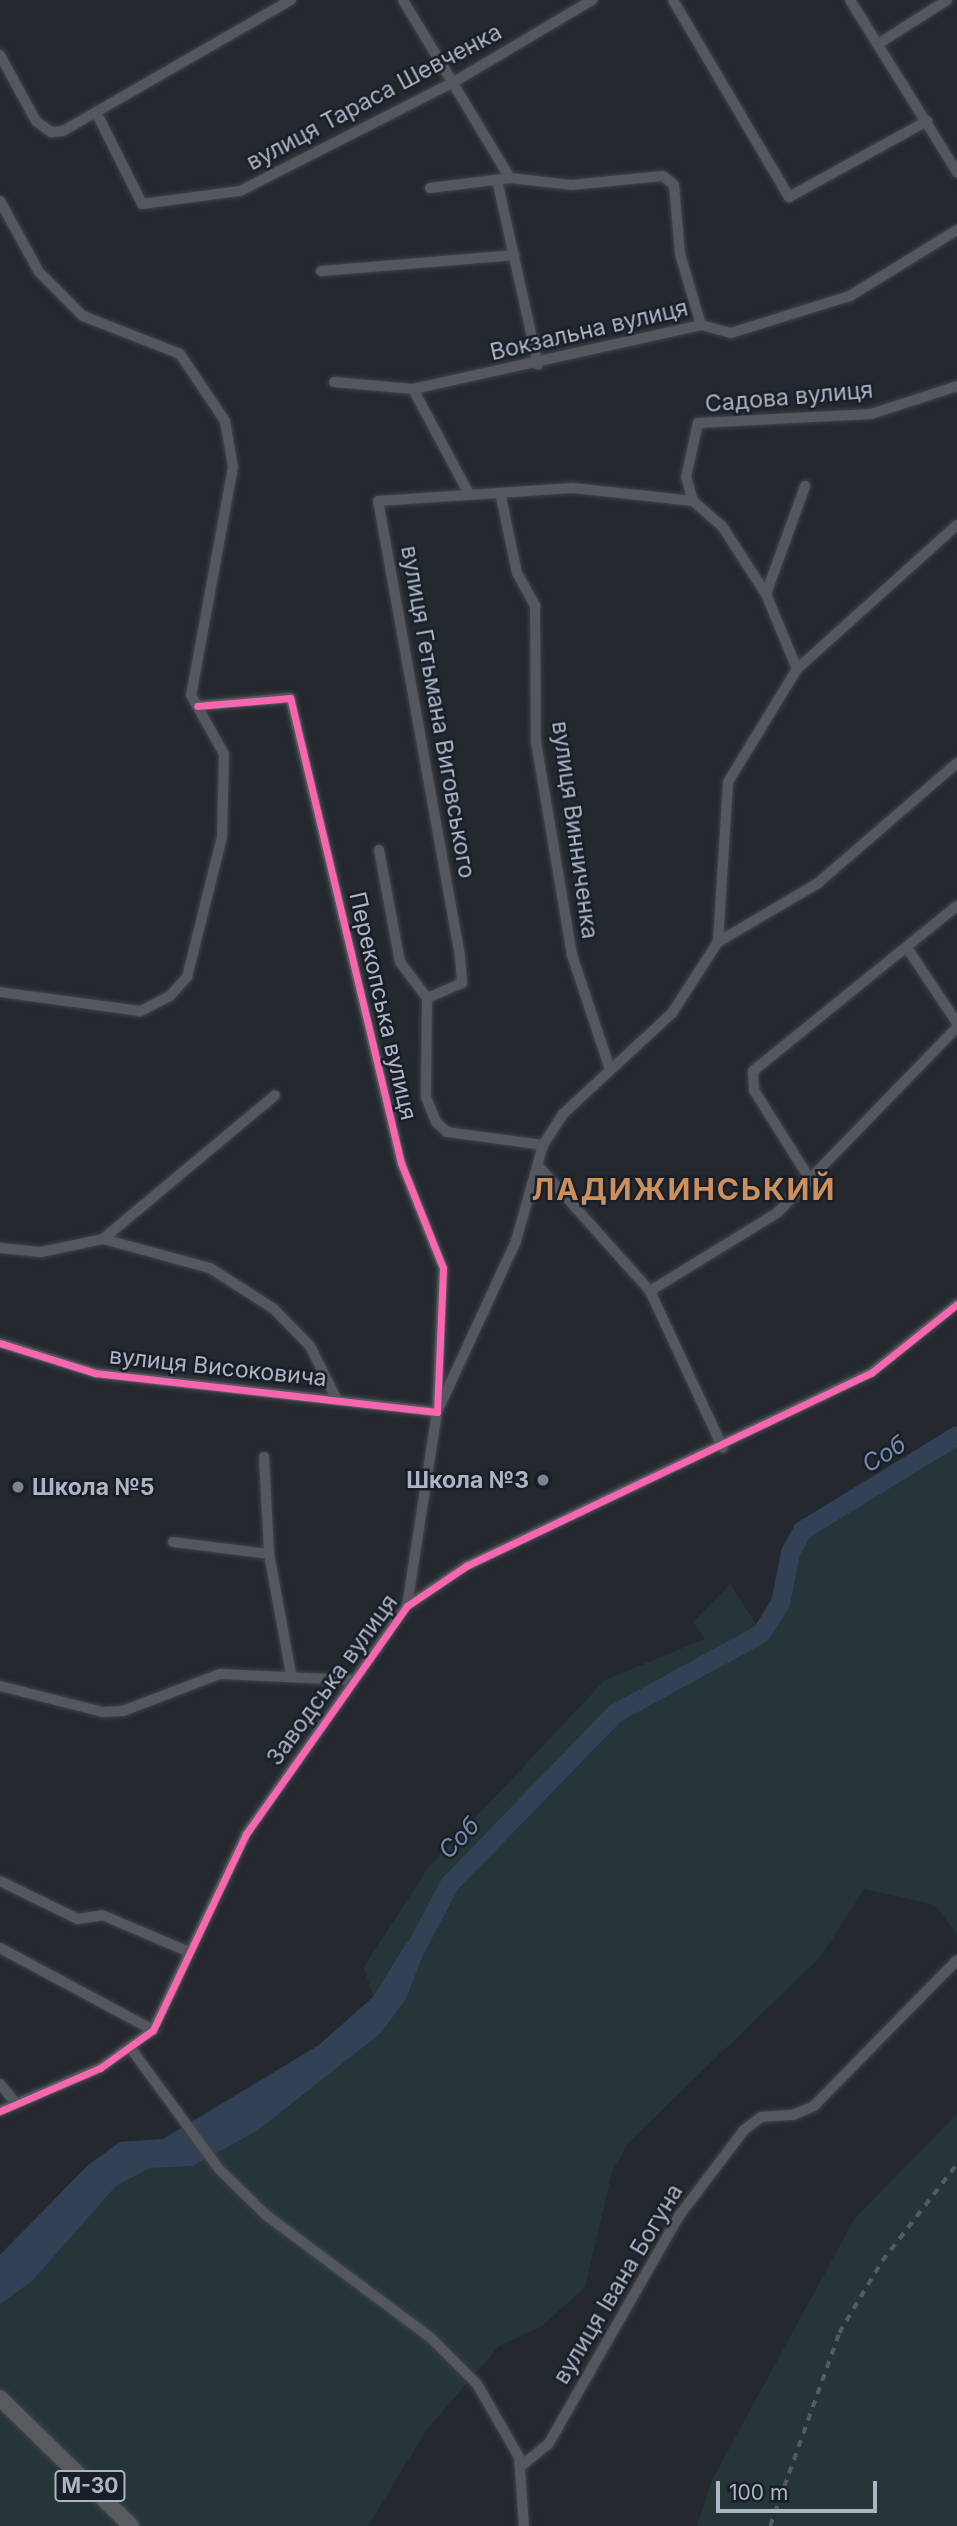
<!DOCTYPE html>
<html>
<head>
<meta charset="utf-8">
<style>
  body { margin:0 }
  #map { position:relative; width:957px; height:2526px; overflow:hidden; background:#24292f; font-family:Inter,sans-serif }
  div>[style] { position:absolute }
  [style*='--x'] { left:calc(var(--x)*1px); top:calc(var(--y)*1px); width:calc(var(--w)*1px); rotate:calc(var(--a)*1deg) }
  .green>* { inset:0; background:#263638 }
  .water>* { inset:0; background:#334156 }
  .river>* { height:19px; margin:-9.5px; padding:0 9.5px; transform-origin:9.5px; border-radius:9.5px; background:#334156 }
  .roads { filter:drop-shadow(0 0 2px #404348) drop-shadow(0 0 2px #404348) }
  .minor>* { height:10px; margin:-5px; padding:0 5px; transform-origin:5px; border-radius:5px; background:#54575e }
  .highway>* { height:16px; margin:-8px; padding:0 8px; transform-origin:8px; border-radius:8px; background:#585b5e }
  .rail>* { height:3.5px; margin-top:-1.75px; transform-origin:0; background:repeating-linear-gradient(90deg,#575b61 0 7px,transparent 0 14px) }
  .cycleway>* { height:7px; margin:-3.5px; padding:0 3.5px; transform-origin:3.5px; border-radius:3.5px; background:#f766af }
  .dots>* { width:19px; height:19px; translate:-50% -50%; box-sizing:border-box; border:4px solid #191f29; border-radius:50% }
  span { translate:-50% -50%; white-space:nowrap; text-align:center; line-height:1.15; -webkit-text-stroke:5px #191f29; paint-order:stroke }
  .shield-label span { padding:2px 5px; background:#191f29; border:2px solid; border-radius:5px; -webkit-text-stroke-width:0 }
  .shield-label { font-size:21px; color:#adb4c2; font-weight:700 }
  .street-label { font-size:23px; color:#adb4c2 }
  .poi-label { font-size:23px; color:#adb4c2; font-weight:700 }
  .right { translate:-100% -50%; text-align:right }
  .left { translate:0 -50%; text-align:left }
  .water-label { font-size:24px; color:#768ba9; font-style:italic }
  .district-label { font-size:30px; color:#cc905e; font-weight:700; letter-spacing:2px }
  .scale { position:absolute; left:716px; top:2481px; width:161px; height:32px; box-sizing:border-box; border:4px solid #adb4c2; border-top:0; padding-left:9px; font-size:21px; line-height:24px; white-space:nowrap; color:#adb4c2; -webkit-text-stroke:5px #191f29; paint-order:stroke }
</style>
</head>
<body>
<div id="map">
  <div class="green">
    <div style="clip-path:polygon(957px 1435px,957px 1935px,935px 1905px,864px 1889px,821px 1956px,628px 2143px,612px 2172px,585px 2287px,542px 2326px,499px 2346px,425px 2432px,368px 2526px,0 2526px,0 2304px,32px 2280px,116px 2186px,150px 2168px,193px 2166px,257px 2131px,381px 2033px,406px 1999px,424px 1953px,422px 1935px,407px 1943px,373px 1997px,364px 1967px,428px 1868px,605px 1680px,705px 1639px,693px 1622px,730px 1584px,761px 1632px,780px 1603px,790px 1552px,802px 1530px)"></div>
    <div style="clip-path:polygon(957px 2114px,957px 2526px,697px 2526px,712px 2480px,855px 2218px)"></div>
  </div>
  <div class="water">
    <div style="clip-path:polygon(422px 1935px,424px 1953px,406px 1999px,381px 2033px,257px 2131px,193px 2166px,150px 2168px,116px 2186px,32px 2281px,0 2304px,0 2255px,88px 2165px,120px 2142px,163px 2139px,319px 2045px,373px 1997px,407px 1942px)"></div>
  </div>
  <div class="river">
    <div style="--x:410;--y:1958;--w:84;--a:-62.2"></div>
    <div style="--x:449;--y:1884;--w:238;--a:-45.9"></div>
    <div style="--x:615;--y:1713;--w:166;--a:-28.7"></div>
    <div style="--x:761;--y:1633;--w:36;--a:-58"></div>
    <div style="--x:780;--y:1603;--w:52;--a:-78.9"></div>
    <div style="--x:790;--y:1552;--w:25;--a:-61"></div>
    <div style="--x:802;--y:1530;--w:182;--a:-31.5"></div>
  </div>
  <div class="roads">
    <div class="minor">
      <div style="--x:403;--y:0;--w:208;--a:59"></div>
      <div style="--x:673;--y:0;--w:229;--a:59.5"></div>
      <div style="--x:789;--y:197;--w:158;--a:-28.8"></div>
      <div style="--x:850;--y:0;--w:203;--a:58.1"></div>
      <div style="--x:878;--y:44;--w:82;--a:-32.5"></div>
      <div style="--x:0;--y:55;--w:75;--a:61.4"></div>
      <div style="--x:36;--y:121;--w:19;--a:36"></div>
      <div style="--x:51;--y:132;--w:12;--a:-5"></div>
      <div style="--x:63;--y:131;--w:263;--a:-29.9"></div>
      <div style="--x:96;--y:112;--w:103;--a:63.4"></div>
      <div style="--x:142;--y:204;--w:99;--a:-7.6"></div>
      <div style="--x:240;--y:191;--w:240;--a:-27"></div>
      <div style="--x:454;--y:82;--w:161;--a:-30.7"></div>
      <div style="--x:497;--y:180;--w:189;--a:77.5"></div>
      <div style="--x:430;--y:188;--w:81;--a:-7.1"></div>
      <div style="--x:510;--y:178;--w:61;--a:6.5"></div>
      <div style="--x:571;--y:185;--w:92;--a:-5.6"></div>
      <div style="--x:663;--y:176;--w:14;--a:39"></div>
      <div style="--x:674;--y:185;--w:69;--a:85"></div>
      <div style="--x:680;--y:254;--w:74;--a:73.5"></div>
      <div style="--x:0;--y:201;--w:81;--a:61.2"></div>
      <div style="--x:39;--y:272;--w:62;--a:45"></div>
      <div style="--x:83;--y:316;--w:104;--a:21.4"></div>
      <div style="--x:180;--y:354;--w:81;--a:56.1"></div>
      <div style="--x:225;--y:421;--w:47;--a:80.1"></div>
      <div style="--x:233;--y:467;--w:232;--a:100.4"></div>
      <div style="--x:191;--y:695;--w:68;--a:60.8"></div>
      <div style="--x:224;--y:754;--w:83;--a:91.4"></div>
      <div style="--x:222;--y:837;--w:144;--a:104"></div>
      <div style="--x:187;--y:977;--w:25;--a:132"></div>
      <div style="--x:170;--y:996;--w:34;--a:153"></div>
      <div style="--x:140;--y:1011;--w:141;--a:-172.3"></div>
      <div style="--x:321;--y:271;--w:194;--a:-4.7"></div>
      <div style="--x:334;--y:382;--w:79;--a:5.1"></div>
      <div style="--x:413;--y:389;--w:295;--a:-12.5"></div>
      <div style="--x:701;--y:325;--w:31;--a:15"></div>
      <div style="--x:731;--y:333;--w:125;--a:-17.3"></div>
      <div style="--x:850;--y:296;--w:126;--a:-31.7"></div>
      <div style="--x:413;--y:389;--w:117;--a:61.9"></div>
      <div style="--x:501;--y:497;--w:78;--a:78.1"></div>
      <div style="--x:517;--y:573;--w:38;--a:61"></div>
      <div style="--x:535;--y:606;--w:136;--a:89.6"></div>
      <div style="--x:536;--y:742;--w:216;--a:80.4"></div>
      <div style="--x:572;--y:955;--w:120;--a:71.6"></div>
      <div style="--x:693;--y:501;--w:25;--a:-106"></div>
      <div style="--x:686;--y:477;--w:55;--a:-77.5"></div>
      <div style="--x:698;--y:423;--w:173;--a:-3"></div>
      <div style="--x:871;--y:414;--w:90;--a:-18"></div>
      <div style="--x:766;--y:594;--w:115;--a:-70.1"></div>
      <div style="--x:379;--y:850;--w:114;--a:79.4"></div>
      <div style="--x:400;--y:962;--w:45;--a:53.1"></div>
      <div style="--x:427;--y:998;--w:99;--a:90.6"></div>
      <div style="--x:426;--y:1097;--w:27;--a:68"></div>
      <div style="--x:436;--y:1122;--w:15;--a:42"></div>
      <div style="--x:447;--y:1132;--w:97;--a:7.7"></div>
      <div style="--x:718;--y:942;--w:116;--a:-30.5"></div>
      <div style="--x:818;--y:883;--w:184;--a:-40.8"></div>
      <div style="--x:907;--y:948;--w:90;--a:56.3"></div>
      <div style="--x:427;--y:998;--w:38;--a:-23"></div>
      <div style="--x:462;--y:983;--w:27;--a:-94"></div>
      <div style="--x:460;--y:956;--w:462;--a:-100.2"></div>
      <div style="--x:378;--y:501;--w:195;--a:-3.8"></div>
      <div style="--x:573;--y:488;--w:121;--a:6.2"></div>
      <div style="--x:693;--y:501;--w:38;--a:41"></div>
      <div style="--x:722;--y:526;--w:81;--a:57.1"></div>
      <div style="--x:766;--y:594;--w:81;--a:67.5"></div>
      <div style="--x:541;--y:1169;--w:164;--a:48.2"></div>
      <div style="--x:650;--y:1291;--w:173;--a:65.1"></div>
      <div style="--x:811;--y:1181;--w:107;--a:-122.1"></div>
      <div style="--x:754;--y:1090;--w:19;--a:-93"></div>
      <div style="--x:753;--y:1071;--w:262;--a:-39"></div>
      <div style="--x:103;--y:1239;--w:224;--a:-39.9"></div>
      <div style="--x:0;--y:1248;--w:41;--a:5.6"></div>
      <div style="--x:41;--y:1252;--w:63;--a:-11.8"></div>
      <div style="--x:103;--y:1239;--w:111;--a:15.2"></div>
      <div style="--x:210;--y:1268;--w:76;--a:32.6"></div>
      <div style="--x:274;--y:1309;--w:52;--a:45.8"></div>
      <div style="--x:310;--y:1346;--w:60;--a:63.4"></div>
      <div style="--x:650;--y:1291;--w:149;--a:-31.6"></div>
      <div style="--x:777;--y:1213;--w:259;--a:-45.9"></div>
      <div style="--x:0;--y:1343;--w:100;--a:17.5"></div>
      <div style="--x:95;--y:1373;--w:344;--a:6.5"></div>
      <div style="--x:437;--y:1412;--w:144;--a:-87.6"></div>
      <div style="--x:443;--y:1268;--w:113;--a:-111.8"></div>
      <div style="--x:401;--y:1163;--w:478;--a:-103.4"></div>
      <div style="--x:290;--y:698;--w:93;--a:175.1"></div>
      <div style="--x:264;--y:1457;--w:97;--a:87"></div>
      <div style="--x:269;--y:1554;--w:122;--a:79.6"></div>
      <div style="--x:173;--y:1542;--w:97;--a:7.1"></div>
      <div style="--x:407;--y:1606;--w:196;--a:-81.2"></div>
      <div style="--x:437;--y:1412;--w:188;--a:-65.2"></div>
      <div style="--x:516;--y:1241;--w:100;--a:-74.3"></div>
      <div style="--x:543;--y:1145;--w:37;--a:-57"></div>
      <div style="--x:563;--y:1114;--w:149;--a:-42.8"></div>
      <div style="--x:672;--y:1013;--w:85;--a:-57.1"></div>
      <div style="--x:718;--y:942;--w:160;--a:-86.4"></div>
      <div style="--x:728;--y:782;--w:132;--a:-58.6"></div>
      <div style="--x:797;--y:669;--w:215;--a:-42"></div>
      <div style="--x:0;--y:1686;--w:106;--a:14.2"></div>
      <div style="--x:103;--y:1712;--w:20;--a:-3"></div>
      <div style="--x:123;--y:1711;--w:104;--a:-20.9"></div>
      <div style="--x:220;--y:1674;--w:131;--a:2.6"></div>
      <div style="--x:0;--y:1881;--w:87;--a:26"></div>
      <div style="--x:78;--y:1919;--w:24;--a:-9"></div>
      <div style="--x:102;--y:1915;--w:95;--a:23"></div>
      <div style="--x:0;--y:1948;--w:174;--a:28.2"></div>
      <div style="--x:132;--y:2050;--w:147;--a:53.8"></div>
      <div style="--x:219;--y:2169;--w:66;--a:44.4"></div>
      <div style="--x:266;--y:2215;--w:206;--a:36.7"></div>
      <div style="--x:431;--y:2338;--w:65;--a:45"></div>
      <div style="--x:477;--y:2384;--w:84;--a:60.1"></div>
      <div style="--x:519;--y:2457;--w:69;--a:85.9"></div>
      <div style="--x:0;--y:2084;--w:26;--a:50"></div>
      <div style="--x:0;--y:2111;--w:109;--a:-23.3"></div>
      <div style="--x:100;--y:2068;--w:65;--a:-35.6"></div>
      <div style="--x:153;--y:2030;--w:217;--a:-64.6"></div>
      <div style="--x:246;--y:1834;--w:279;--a:-54.8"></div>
      <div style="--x:407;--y:1606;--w:71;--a:-34.1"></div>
      <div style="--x:466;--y:1566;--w:449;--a:-25.5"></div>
      <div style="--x:871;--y:1373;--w:110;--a:-38.7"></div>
      <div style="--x:521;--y:2466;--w:36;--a:-39"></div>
      <div style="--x:549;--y:2443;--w:262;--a:-60.2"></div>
      <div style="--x:679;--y:2216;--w:108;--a:-52.9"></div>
      <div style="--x:744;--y:2130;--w:21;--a:-37"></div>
      <div style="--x:761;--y:2117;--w:32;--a:-4"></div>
      <div style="--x:793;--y:2115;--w:23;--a:-23"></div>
      <div style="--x:814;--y:2106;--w:204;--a:-45.6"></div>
    </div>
    <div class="highway">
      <div style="--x:0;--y:2398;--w:183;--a:44.3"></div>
    </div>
  </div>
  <div class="rail">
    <div style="--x:770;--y:2526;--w:205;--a:-70.3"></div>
    <div style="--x:839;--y:2333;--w:84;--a:-59.2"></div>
    <div style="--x:882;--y:2261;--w:123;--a:-52.3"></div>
  </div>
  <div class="cycleway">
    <div style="--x:0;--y:1343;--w:100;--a:17.5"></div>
    <div style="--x:95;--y:1373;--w:344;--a:6.5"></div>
    <div style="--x:437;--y:1412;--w:144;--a:-87.6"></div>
    <div style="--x:443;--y:1268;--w:113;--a:-111.8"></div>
    <div style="--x:401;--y:1163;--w:478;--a:-103.4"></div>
    <div style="--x:290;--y:698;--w:93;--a:175.1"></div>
    <div style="--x:0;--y:2111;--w:109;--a:-23.3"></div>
    <div style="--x:100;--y:2068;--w:65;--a:-35.6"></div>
    <div style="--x:153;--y:2030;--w:217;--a:-64.6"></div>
    <div style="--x:246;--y:1834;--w:279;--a:-54.8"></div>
    <div style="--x:407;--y:1606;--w:71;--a:-34.1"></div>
    <div style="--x:466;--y:1566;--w:449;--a:-25.5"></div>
    <div style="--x:871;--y:1373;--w:110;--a:-38.7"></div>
  </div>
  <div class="dots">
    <div style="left:543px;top:1480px;background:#7d838f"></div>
    <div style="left:18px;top:1487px;background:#7d838f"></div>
  </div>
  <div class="shield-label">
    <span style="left:90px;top:2486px">М-30</span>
  </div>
  <div class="street-label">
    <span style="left:374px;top:97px;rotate:-28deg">вулиця Тараса Шевченка</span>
    <span style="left:589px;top:330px;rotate:-13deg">Вокзальна вулиця</span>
    <span style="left:789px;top:397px;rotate:-5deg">Садова вулиця</span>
    <span style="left:438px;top:712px;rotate:80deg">вулиця Гетьмана Виговського</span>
    <span style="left:575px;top:830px;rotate:82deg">вулиця Винниченка</span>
    <span style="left:383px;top:1006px;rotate:77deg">Перекопська вулиця</span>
    <span style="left:218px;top:1367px;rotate:6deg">вулиця Високовича</span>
    <span style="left:332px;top:1680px;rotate:-54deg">Заводська вулиця</span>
    <span style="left:618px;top:2284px;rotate:-59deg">вулиця Івана Богуна</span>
  </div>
  <div class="poi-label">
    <span class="right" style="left:529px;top:1480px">Школа №3</span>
    <span class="left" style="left:32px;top:1487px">Школа №5</span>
  </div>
  <div class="water-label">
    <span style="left:884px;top:1454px;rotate:-32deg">Соб</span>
    <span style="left:459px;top:1838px;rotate:-46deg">Соб</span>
  </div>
  <div class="district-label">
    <span style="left:684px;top:1189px">ЛАДИЖИНСЬКИЙ</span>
  </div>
  <div class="scale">100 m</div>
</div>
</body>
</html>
